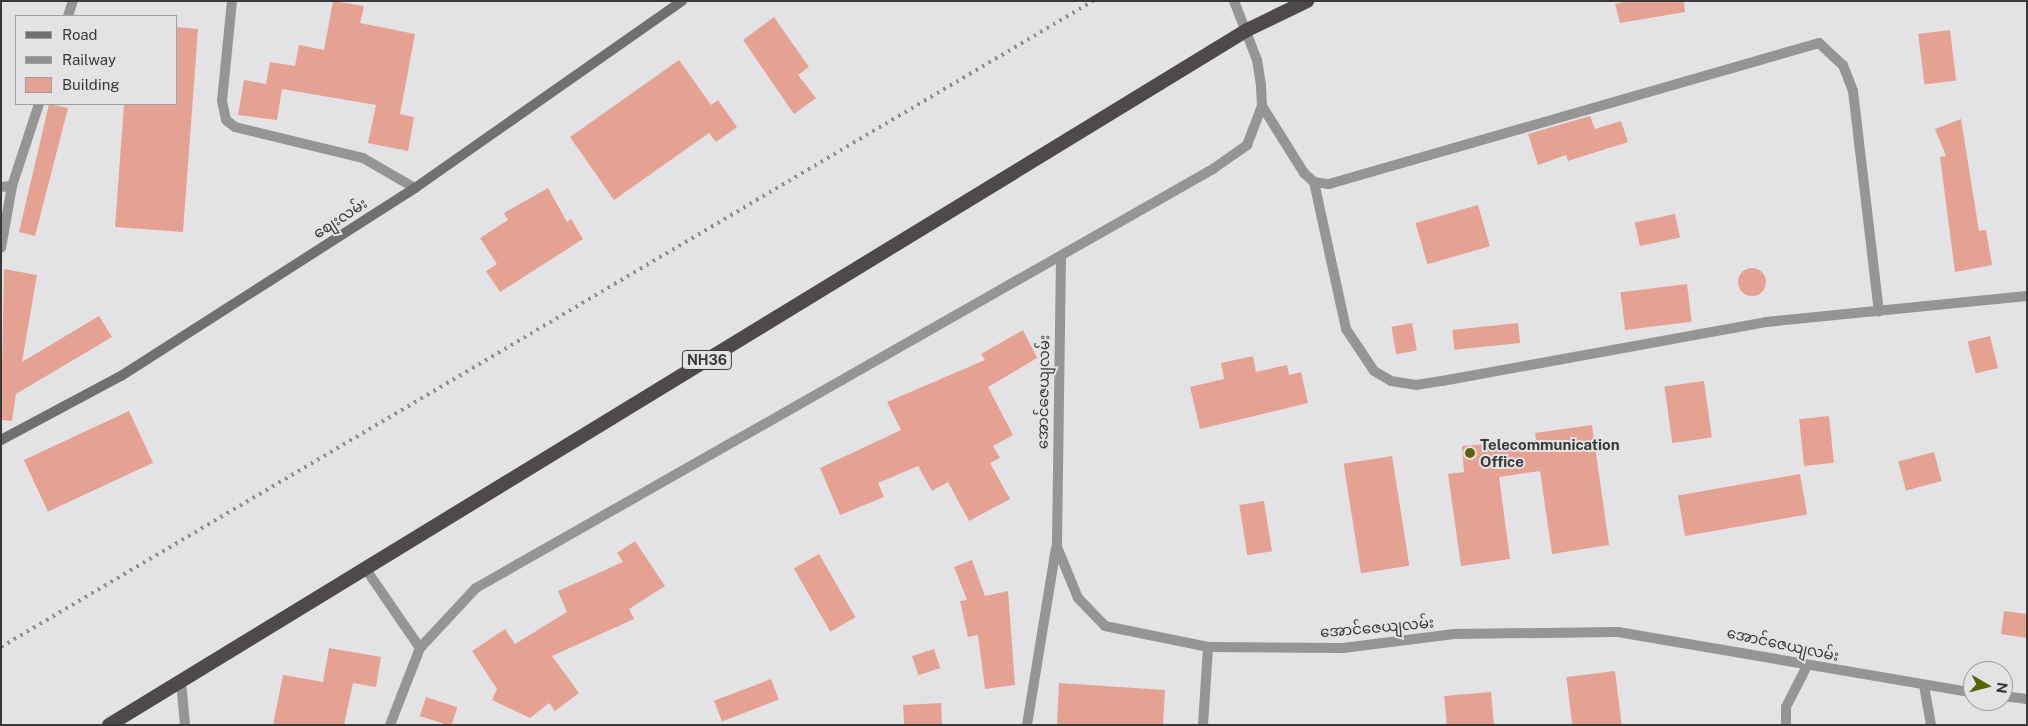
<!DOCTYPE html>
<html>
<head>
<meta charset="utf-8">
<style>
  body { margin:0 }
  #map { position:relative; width:2028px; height:726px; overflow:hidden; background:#e3e3e6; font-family:"Public Sans","Noto Sans Myanmar",sans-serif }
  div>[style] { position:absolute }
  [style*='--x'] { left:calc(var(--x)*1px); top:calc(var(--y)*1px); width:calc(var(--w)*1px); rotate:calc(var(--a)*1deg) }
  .building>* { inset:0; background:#e5a292; transform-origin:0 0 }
  .round { border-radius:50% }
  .service>* { height:10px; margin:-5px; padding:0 5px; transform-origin:5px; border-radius:5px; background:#969594 }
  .minor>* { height:10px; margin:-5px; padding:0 5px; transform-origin:5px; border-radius:5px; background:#969594 }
  .tertiary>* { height:10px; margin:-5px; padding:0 5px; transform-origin:5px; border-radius:5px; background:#969594 }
  .secondary>* { height:10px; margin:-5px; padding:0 5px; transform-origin:5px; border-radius:5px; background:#726f6f }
  .trunk>* { height:14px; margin:-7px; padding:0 7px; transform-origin:7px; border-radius:7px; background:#4d4a49 }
  .rail>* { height:4px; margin-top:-2px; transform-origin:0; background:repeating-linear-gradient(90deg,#8f8f91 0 2.5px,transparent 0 7.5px) }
  .dots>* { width:14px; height:14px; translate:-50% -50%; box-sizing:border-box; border:2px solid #e3e3e6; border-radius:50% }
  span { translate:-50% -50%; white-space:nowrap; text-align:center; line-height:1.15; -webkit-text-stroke:4px #e3e3e6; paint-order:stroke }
  .shield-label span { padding:1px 4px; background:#e3e3e6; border:1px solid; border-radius:4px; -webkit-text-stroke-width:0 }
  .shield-label { font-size:14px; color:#39393a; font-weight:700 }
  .street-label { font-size:15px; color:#39393a }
  .poi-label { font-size:15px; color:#39393a; font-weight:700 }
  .left { translate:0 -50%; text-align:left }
  .frame { position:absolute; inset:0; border:2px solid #39393a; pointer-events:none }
  .legend { position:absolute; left:15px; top:15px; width:162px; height:90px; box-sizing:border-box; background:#e3e3e6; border:1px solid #9f9fa1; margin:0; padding:6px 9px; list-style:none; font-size:15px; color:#39393a }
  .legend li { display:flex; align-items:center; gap:10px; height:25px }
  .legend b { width:25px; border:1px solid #9f9fa1 }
  .north { position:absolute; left:1963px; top:661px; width:50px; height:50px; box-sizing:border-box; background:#e3e3e6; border:1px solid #9f9fa1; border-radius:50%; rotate:98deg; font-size:14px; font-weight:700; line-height:20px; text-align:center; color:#39393a }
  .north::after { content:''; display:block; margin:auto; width:18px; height:22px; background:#596406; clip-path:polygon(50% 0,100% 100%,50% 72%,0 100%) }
</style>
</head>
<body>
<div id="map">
  <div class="building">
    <div style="clip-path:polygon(333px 1px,364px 6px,360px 23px,415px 34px,400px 114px,414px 117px,408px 151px,368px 143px,376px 105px,282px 89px,277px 120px,238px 115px,244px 80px,266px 84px,270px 62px,295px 66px,299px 45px,324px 50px)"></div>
    <div style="clip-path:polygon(1627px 1px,1684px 1px,1685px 12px,1620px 23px,1615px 4px)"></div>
    <div style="clip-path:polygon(774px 17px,809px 67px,798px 75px,816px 98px,794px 114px,743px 40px)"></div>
    <div style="clip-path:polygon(176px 27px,198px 29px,183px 232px,115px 227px,124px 104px,176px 104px)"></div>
    <div style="left:1950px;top:30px;width:51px;height:32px;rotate:83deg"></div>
    <div style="clip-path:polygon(679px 60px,711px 105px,718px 100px,737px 127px,716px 142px,709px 133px,614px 200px,570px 137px)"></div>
    <div style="clip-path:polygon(49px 104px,68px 108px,35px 236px,19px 232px)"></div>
    <div style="clip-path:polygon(1590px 116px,1595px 129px,1621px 121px,1628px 142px,1568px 161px,1566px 155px,1538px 165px,1528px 134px)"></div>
    <div style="clip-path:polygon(1961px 119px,1979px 231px,1986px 230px,1992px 265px,1955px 272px,1940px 157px,1946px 156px,1935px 129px)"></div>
    <div style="clip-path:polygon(548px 188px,567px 222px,571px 219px,583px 239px,500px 292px,486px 271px,497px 264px,480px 238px,508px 220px,504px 213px)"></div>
    <div style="left:1478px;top:205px;width:43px;height:65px;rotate:74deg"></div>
    <div style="left:1675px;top:214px;width:24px;height:41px;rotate:78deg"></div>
    <div class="round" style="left:1738px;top:268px;width:28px;height:28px"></div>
    <div style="clip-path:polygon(4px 269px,37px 275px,22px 362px,99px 316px,112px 337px,16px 394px,12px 421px,1px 420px)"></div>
    <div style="left:1687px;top:284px;width:38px;height:67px;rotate:83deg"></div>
    <div style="left:1412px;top:323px;width:28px;height:21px;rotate:80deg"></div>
    <div style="left:1518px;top:323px;width:20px;height:66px;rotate:84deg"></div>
    <div style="clip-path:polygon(1023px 330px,1037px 358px,988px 387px,1013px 435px,993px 446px,1000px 458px,990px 463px,1010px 499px,969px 521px,948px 482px,932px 491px,918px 466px,878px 483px,884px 497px,840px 515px,820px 468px,901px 430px,887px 402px,985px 360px,981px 354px)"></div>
    <div style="left:1990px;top:336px;width:33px;height:23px;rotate:76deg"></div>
    <div style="clip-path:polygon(1253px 356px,1256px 372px,1287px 365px,1289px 375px,1301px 372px,1308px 403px,1200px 429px,1190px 387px,1224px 379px,1221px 363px)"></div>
    <div style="left:1704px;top:381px;width:57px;height:40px;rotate:82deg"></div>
    <div style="left:129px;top:411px;width:57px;height:116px;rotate:65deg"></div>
    <div style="left:1829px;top:416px;width:47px;height:30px;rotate:84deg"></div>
    <div style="clip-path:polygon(1592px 425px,1609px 545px,1552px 554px,1540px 471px,1499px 477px,1510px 559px,1461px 566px,1448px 474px,1464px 472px,1462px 446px,1536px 440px,1535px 433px)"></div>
    <div style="left:1934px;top:452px;width:30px;height:37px;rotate:75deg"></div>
    <div style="left:1392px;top:456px;width:111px;height:49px;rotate:81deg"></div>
    <div style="left:1800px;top:474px;width:41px;height:124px;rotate:80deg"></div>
    <div style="left:1264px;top:501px;width:51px;height:25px;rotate:81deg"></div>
    <div style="clip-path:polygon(635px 541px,665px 586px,629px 609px,634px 619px,552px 656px,579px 693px,555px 711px,549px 703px,530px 718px,492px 700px,497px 689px,472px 651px,505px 629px,515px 644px,567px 612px,558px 591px,623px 562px,617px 553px)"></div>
    <div style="left:819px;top:554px;width:73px;height:29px;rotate:60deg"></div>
    <div style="clip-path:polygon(972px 560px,985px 596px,1008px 591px,1015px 685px,985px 689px,978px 635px,968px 637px,960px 601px,967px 600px,954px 567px)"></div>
    <div style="clip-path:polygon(2004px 611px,2027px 614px,2027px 638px,2001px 634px)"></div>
    <div style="clip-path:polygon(329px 648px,381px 657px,376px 687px,353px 683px,344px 725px,273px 725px,283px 675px,323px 682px)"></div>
    <div style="left:934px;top:649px;width:20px;height:23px;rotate:72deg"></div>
    <div style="left:1615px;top:671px;width:54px;height:49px;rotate:83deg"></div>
    <div style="left:771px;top:679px;width:22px;height:61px;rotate:69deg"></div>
    <div style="clip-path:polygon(1059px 683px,1165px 690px,1163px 725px,1057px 725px)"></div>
    <div style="left:1491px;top:692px;width:33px;height:47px;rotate:85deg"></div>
    <div style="left:426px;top:697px;width:33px;height:20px;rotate:18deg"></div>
    <div style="left:941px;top:703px;width:22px;height:38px;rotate:87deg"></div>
  </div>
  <div class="service">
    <div style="--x:232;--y:1;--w:100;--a:95.7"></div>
    <div style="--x:222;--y:101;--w:19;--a:78"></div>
    <div style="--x:226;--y:120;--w:11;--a:38"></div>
    <div style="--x:235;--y:127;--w:132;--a:13.6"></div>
    <div style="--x:363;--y:158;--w:60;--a:30"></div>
    <div style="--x:365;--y:568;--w:97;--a:55.5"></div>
    <div style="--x:181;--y:681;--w:44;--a:84.8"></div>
  </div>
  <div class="minor">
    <div style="--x:68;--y:16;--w:16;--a:-72"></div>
    <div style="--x:1262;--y:106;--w:79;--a:57.9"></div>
    <div style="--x:1304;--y:173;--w:13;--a:42"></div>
    <div style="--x:1314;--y:182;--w:15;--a:8"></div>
    <div style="--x:1329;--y:184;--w:510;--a:-16.05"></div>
    <div style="--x:1819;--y:43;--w:33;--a:43"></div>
    <div style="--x:1843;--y:65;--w:28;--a:69"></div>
    <div style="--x:1853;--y:91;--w:222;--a:83.3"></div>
    <div style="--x:1314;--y:182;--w:150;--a:77.7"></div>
    <div style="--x:1346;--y:329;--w:50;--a:56.3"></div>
    <div style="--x:1374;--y:371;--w:20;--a:30"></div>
    <div style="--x:1391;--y:381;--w:25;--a:9"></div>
    <div style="--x:1416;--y:385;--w:26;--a:-9"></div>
    <div style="--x:1442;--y:381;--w:329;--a:-10.3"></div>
    <div style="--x:1766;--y:322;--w:262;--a:-5.7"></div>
    <div style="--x:1;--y:187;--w:11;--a:-5"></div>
    <div style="--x:1;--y:248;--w:63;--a:-79.9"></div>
    <div style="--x:12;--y:186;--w:86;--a:-71.8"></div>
    <div style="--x:1061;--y:256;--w:291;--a:90.8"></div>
    <div style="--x:1057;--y:547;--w:55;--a:67.6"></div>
    <div style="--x:1078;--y:598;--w:39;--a:46"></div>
    <div style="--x:1105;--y:626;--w:105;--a:11.5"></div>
    <div style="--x:1208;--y:647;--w:135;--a:0.4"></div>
    <div style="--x:1343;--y:648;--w:112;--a:-7.2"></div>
    <div style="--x:1454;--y:634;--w:164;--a:-0.7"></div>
    <div style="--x:1618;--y:632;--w:360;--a:9.7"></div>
    <div style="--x:1924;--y:685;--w:41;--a:80.1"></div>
    <div style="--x:2003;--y:696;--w:24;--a:7"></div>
    <div style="--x:1027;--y:725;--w:179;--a:-80.7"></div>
    <div style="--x:1203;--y:725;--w:78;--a:-86.3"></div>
    <div style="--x:1786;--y:725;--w:18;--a:-90"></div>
    <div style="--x:1786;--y:707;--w:46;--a:-62.9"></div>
  </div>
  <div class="tertiary">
    <div style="--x:390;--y:725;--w:83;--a:-68.7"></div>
    <div style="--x:420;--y:648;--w:82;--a:-47"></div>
    <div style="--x:476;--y:588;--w:848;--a:-29.62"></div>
    <div style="--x:1213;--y:169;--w:42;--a:-35.2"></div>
    <div style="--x:1247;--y:145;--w:42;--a:-69"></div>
    <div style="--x:1262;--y:106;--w:21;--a:-93"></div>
    <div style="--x:1261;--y:85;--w:25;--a:-99"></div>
    <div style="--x:1257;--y:60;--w:63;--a:-111.3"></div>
  </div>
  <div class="secondary">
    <div style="--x:1;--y:440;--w:136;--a:-28.1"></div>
    <div style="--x:121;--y:376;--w:349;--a:-32.6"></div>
    <div style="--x:415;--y:188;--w:326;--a:-35"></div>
  </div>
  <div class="trunk">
    <div style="--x:109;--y:725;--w:1333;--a:-31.41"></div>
    <div style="--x:1247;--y:30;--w:67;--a:-25.8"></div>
  </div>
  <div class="rail">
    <div style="--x:1;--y:647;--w:1269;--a:-30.61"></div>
  </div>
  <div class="dots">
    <div style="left:1470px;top:453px;background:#596406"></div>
  </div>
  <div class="shield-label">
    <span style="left:707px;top:360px">NH36</span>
  </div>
  <div class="street-label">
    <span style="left:340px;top:218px;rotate:-33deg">စျေးလမ်း</span>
    <span style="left:1043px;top:392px;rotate:-89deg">အောင်ဇေယျလမ်း</span>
    <span style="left:1377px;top:627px;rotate:-5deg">အောင်ဇေယျလမ်း</span>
    <span style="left:1783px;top:644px;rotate:12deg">အောင်ဇေယျလမ်း</span>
  </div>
  <div class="poi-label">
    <span class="left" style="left:1480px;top:453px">Telecommunication<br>Office</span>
  </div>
  <div class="frame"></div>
  <ul class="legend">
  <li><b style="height:6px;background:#726f6f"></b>Road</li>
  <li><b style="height:6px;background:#8f8f91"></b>Railway</li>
  <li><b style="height:14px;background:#e5a292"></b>Building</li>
  </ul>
  <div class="north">N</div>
</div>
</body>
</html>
